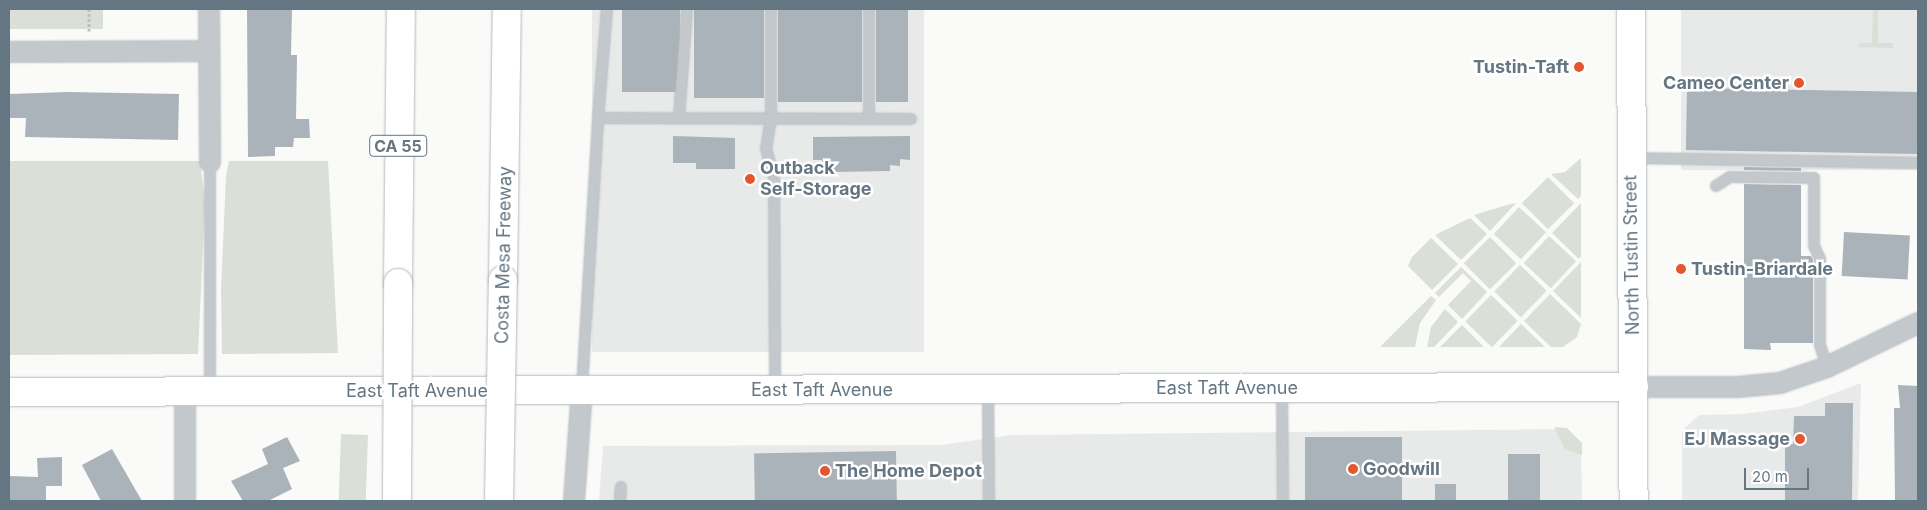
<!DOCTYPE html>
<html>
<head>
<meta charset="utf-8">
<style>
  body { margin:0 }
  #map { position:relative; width:1927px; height:510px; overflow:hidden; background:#fafaf8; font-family:Inter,sans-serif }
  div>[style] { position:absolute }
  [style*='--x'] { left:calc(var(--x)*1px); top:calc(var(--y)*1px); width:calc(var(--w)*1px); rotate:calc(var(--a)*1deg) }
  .built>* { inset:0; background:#e8e9e9; transform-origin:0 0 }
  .green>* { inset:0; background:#dadfd7; transform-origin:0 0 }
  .building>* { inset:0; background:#aab3b9; transform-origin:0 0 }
  .path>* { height:3px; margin-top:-1.5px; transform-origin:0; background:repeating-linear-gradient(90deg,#bbbfc2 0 2.5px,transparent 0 5px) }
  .roads { filter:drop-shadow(0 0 1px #b3babf) drop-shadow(0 0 1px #b3babf) }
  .lane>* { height:10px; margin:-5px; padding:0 5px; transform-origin:5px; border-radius:5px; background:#c3c8cc }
  .street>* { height:20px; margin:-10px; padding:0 10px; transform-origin:10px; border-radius:10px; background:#c3c8cc }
  .secondary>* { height:28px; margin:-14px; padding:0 14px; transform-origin:14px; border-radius:14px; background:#fff }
  .primary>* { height:28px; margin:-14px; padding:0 14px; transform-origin:14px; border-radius:14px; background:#fff }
  .highway>* { height:28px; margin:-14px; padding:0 14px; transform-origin:14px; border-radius:14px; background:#fff }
  .bridges { filter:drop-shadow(0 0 1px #b4b9bd) drop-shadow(0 0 1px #b4b9bd) }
  .highway-bridge>* { height:28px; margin:-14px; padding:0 14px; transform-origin:14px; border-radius:14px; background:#fff }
  .dots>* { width:14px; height:14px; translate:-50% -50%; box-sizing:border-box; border:2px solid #fff; border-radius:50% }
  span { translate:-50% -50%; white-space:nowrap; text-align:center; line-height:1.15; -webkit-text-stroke:5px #fff; paint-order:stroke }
  .shield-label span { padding:1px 4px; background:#fff; border:1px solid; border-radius:4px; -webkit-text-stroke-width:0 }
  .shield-label { font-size:16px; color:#657683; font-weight:700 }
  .poi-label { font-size:18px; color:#657683; font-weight:700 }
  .right { translate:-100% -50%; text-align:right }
  .left { translate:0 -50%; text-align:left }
  .street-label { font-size:18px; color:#657683 }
  .frame { position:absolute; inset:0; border:10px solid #657683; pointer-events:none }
  .scale { position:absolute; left:1744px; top:468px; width:65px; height:22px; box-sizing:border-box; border:2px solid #657683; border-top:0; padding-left:6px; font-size:15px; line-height:18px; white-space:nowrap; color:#657683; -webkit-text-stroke:4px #fff; paint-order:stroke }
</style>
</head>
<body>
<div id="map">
  <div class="built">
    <div style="left:592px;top:9px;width:332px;height:343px"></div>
    <div style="left:1681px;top:9px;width:237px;height:161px"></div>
    <div style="clip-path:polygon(1861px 383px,1858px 501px,1682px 501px,1682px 431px,1699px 415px,1743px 414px,1798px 407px)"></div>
    <div style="clip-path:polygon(1567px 429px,1581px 444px,1582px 501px,599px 501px,603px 446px,941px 445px,1012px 435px)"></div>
  </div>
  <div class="green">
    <div style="left:9px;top:9px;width:94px;height:20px"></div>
    <div style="clip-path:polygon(1873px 9px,1878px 9px,1878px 43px,1893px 43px,1893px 48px,1858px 47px,1860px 43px,1872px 43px)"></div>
    <div style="clip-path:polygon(1581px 158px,1581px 196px,1578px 199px,1551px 174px,1565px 172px)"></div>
    <div style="clip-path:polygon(9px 161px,200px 161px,205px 202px,198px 354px,9px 355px)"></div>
    <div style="clip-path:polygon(229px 161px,328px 161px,338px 353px,222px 354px,221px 290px,226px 176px)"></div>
    <div style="left:1548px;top:177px;width:37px;height:37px;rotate:45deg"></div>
    <div style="clip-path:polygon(1516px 203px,1490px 231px,1474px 215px,1507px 205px)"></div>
    <div style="clip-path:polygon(1581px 203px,1581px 256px,1579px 259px,1552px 233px)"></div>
    <div style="left:1519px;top:207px;width:37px;height:37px;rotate:43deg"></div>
    <div style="clip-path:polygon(1470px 218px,1487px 234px,1461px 260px,1435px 235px)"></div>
    <div style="left:1549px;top:236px;width:37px;height:37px;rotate:43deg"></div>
    <div style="left:1490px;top:237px;width:37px;height:37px;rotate:45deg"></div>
    <div style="clip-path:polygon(1431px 238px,1458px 264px,1432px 290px,1408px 266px,1412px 257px)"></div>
    <div style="clip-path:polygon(1581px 262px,1581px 318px,1553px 291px)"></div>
    <div style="left:1520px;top:265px;width:37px;height:37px;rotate:44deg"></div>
    <div style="clip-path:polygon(1461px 267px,1487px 292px,1462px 319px,1448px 305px,1471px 281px,1463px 273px,1439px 297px,1435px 293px)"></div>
    <div style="clip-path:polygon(1550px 294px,1581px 324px,1577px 337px,1563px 347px,1551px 347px,1524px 321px)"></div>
    <div style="left:1491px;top:295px;width:37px;height:37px;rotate:44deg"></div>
    <div style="clip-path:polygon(1431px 296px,1436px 300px,1420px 323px,1415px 347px,1380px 347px)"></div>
    <div style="clip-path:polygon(1445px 309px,1458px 322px,1434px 347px,1427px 347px,1431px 327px)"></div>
    <div style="clip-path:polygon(1521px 324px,1545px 347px,1499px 347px)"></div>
    <div style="clip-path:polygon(1462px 325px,1484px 347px,1440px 347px)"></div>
    <div style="clip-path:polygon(1554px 427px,1567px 428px,1582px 443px,1582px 455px,1565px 449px)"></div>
    <div style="left:341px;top:434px;width:27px;height:67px;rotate:2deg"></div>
  </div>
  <div class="building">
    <div style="clip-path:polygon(247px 9px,292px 9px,291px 55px,297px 55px,296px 119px,309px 119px,310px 138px,294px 138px,293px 147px,275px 147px,275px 156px,248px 157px)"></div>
    <div style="left:622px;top:9px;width:58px;height:83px"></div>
    <div style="left:694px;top:9px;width:70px;height:89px"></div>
    <div style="left:778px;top:9px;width:84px;height:93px"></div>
    <div style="left:876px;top:9px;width:32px;height:93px"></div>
    <div style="left:1687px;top:88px;width:231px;height:62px;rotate:1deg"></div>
    <div style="clip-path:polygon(68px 92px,179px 94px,178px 140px,25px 137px,26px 118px,9px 118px,9px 94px)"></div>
    <div style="clip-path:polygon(673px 136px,735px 138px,735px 169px,696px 169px,696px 163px,673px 163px)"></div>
    <div style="clip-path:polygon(910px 136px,910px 160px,900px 159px,900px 166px,890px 165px,890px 171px,831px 172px,831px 165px,822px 165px,822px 160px,813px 160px,813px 137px)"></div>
    <div style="left:1744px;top:167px;width:57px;height:3px;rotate:1deg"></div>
    <div style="clip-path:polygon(1744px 184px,1801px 185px,1801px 256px,1811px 256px,1813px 260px,1813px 343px,1770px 343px,1771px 350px,1744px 349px)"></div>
    <div style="left:1844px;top:232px;width:66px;height:44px;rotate:3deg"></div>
    <div style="clip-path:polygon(1898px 385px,1918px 386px,1918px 501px,1895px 501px,1894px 408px,1900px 408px)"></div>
    <div style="clip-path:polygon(1825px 403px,1853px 403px,1852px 501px,1785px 501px,1785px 444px,1793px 444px,1794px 416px,1825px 416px)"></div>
    <div style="clip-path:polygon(287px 437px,300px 461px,283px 468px,292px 489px,268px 501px,243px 501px,231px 481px,268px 464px,262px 449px)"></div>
    <div style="left:1305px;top:437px;width:97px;height:64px"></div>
    <div style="clip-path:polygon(112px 449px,142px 501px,101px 501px,82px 465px)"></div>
    <div style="left:896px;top:451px;width:50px;height:142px;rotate:89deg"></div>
    <div style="left:1508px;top:454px;width:32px;height:47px"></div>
    <div style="clip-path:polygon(62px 457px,62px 486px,46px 486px,46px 501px,9px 501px,9px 476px,38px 477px,37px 458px)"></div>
    <div style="left:1435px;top:484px;width:21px;height:17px"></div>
  </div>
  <div class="path">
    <div style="--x:89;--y:9;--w:22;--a:90"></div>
  </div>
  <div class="roads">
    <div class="lane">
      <div style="--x:607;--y:9;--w:109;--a:94.7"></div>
      <div style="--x:598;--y:118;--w:313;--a:0.2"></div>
      <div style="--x:771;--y:9;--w:109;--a:90"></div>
      <div style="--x:771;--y:118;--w:30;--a:99"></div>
      <div style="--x:766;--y:148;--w:31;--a:75"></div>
      <div style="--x:774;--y:178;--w:211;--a:89.7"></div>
      <div style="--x:869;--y:9;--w:109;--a:90"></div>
      <div style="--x:679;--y:118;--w:109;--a:-85.8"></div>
      <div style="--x:1632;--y:158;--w:286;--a:1"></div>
      <div style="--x:1716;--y:186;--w:17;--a:-33"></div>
      <div style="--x:1730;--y:177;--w:84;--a:0.7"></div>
      <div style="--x:1814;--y:178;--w:68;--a:90"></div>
      <div style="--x:1814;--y:246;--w:14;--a:65"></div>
      <div style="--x:1820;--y:259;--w:86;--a:90"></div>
      <div style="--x:1820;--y:345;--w:23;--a:72"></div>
      <div style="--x:582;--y:389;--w:271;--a:-86.6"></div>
      <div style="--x:1282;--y:389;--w:112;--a:89.5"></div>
      <div style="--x:988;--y:390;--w:111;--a:89.5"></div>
      <div style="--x:210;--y:391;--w:229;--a:-90"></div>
      <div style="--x:620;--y:501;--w:14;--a:-86"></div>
    </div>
    <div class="street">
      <div style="--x:209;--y:9;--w:153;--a:89.6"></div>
      <div style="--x:9;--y:52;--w:200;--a:-0.3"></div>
      <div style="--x:1634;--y:387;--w:104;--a:0"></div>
      <div style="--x:1738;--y:387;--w:42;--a:-5.4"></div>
      <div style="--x:1780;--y:383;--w:50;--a:-18.8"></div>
      <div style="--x:1827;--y:367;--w:101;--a:-25.8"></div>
      <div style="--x:185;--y:392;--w:109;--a:90"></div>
      <div style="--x:574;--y:501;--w:111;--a:-85.9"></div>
    </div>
    <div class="secondary">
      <div style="--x:9;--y:392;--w:1625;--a:-0.18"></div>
    </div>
    <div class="primary">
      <div style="--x:1631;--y:9;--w:492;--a:89.7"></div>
    </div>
    <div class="highway">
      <div style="--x:503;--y:280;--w:271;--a:-89.2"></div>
      <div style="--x:398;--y:283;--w:274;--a:-89.4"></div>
    </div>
  </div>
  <div class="bridges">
    <div class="highway-bridge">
      <div style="--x:397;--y:501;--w:218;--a:-89.7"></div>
      <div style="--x:499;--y:501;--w:221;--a:-89"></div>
    </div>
  </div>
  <div class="dots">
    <div style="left:1579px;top:67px;background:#e4572e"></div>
    <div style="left:1799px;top:83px;background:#e4572e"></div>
    <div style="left:750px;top:179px;background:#e4572e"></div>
    <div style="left:1681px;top:269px;background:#e4572e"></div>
    <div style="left:1800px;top:439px;background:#e4572e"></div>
    <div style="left:1353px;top:469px;background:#e4572e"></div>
    <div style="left:825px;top:471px;background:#e4572e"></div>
  </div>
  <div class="shield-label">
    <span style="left:398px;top:146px">CA 55</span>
  </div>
  <div class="poi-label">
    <span class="right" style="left:1569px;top:67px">Tustin-Taft</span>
    <span class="right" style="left:1789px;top:83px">Cameo Center</span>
    <span class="left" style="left:760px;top:179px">Outback<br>Self-Storage</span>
    <span class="left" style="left:1691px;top:269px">Tustin-Briardale</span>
    <span class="right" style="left:1790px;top:439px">EJ Massage</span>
    <span class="left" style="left:1363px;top:469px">Goodwill</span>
    <span class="left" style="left:835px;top:471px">The Home Depot</span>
  </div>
  <div class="street-label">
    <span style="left:504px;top:255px;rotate:-89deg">Costa Mesa Freeway</span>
    <span style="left:1632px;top:255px;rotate:-91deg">North Tustin Street</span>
    <span style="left:1227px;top:388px">East Taft Avenue</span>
    <span style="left:822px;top:390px">East Taft Avenue</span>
    <span style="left:417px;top:391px">East Taft Avenue</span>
  </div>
  <div class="frame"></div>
  <div class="scale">20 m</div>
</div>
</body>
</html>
